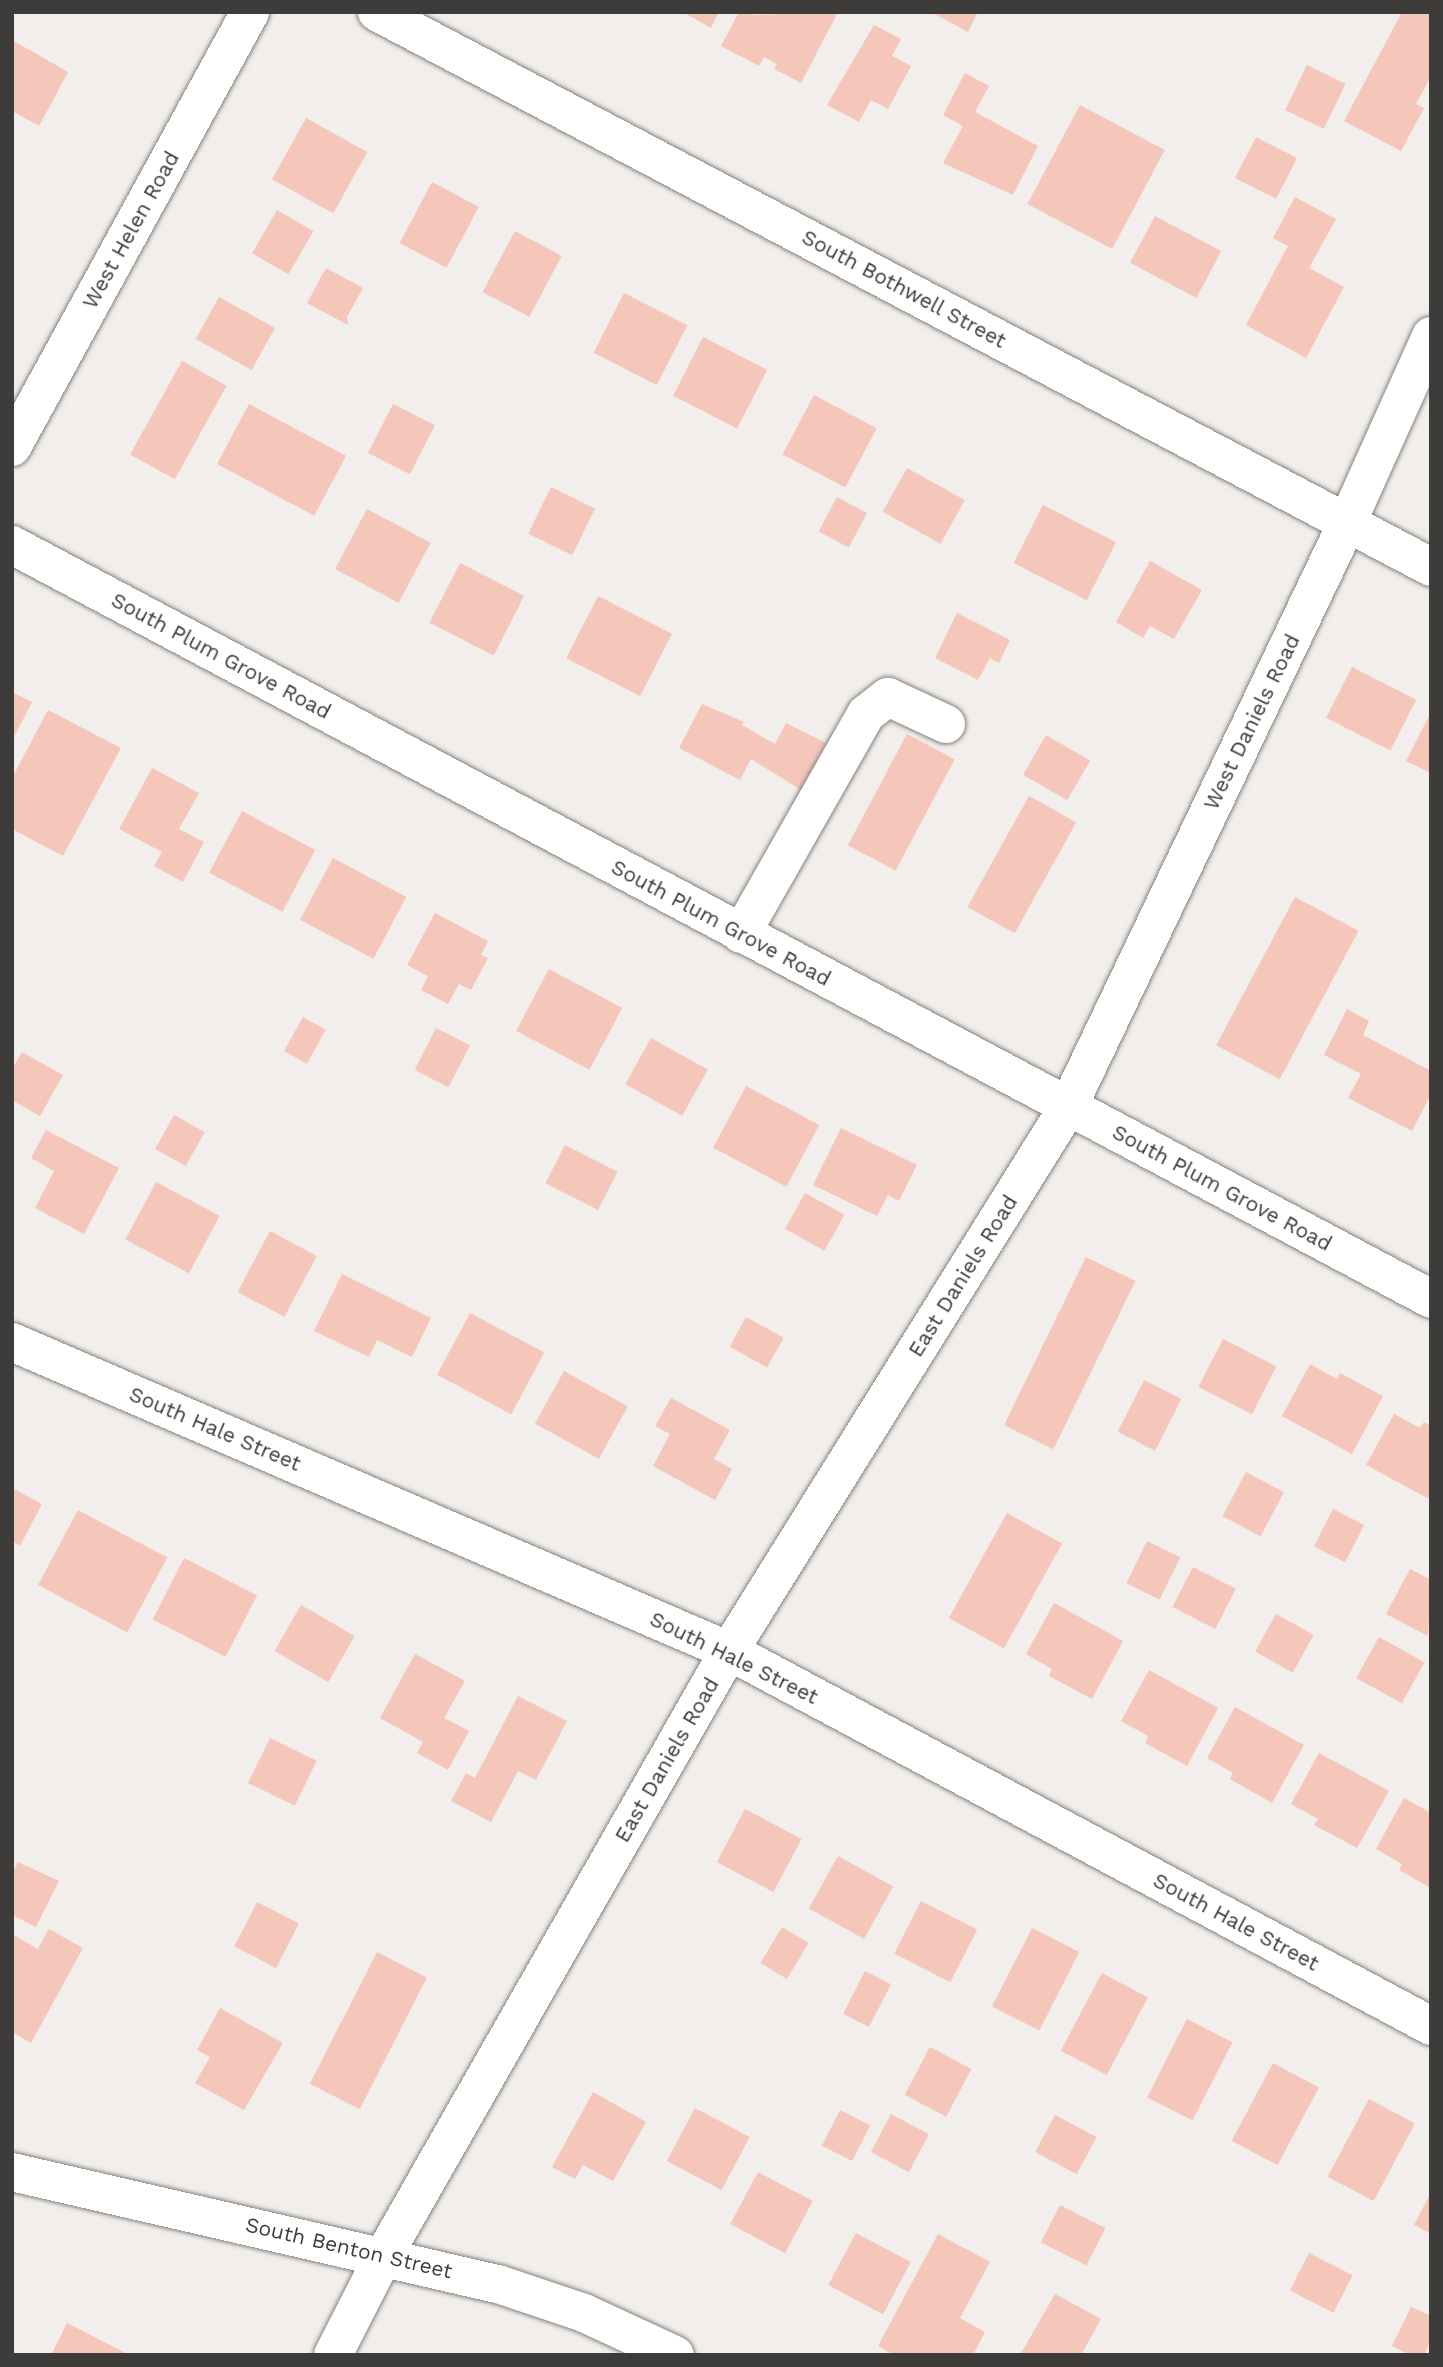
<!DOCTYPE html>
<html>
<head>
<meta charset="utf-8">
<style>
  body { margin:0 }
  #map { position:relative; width:1443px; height:2367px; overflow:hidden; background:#f1eeeb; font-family:"Work Sans",sans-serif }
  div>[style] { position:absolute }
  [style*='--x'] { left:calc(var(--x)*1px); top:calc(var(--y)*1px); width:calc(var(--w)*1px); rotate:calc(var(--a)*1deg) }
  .building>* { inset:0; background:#f5c6ba; transform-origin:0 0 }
  .roads { filter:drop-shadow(0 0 2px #84817f) drop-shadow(0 0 2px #84817f) }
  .minor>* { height:38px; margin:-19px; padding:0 19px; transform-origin:19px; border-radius:19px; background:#fff }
  .major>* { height:38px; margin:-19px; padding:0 19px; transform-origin:19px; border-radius:19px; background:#fff }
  span { translate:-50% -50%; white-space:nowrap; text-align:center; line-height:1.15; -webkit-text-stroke:5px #fff; paint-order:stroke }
  .street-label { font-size:21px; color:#3e3c3b }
  .frame { position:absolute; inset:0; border:14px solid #3e3c3b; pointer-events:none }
</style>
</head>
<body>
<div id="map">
  <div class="building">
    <div style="clip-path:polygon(683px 12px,719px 12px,711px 28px)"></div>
    <div style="clip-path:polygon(739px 12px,753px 15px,838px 12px,801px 83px,774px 69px,777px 64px,764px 57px,759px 66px,721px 46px)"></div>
    <div style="clip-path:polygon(931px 12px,978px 12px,968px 32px)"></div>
    <div style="clip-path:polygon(1402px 12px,1431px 12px,1431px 76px,1416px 104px,1424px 108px,1401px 151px,1344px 121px)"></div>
    <div style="clip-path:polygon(874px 25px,901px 39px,892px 56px,911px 66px,888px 109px,871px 100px,859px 122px,827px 105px)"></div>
    <div style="clip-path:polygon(12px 40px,68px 72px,39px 126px,12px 111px)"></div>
    <div style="left:1307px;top:65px;width:43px;height:50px;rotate:26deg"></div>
    <div style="clip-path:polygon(965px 73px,989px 86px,975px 112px,1038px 146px,1013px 195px,943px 163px,963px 126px,943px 115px)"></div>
    <div style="left:1080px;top:105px;width:96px;height:112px;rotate:28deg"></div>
    <div style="left:306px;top:118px;width:70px;height:70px;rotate:29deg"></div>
    <div style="left:1256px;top:137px;width:46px;height:46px;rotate:27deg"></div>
    <div style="left:432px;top:182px;width:53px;height:69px;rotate:28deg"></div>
    <div style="clip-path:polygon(1295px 197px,1336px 219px,1309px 268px,1344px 287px,1306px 358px,1246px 325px,1288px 246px,1273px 238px)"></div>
    <div style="left:277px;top:210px;width:42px;height:50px;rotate:30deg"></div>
    <div style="left:1155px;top:216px;width:75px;height:53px;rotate:28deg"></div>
    <div style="left:515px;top:231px;width:53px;height:69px;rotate:28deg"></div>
    <div style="clip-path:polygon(326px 268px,363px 288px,347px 317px,348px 325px,307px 303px)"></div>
    <div style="left:624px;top:293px;width:71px;height:67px;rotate:27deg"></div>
    <div style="left:219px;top:297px;width:64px;height:48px;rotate:29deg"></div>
    <div style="left:703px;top:337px;width:72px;height:66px;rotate:27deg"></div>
    <div style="left:182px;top:361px;width:51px;height:107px;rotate:29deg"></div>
    <div style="left:814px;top:395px;width:71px;height:67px;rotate:28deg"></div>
    <div style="left:249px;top:404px;width:110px;height:68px;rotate:28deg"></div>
    <div style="left:393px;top:404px;width:47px;height:55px;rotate:27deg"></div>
    <div style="left:907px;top:468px;width:66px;height:50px;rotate:29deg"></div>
    <div style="left:551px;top:487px;width:49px;height:52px;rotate:26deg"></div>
    <div style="left:837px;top:497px;width:34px;height:39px;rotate:28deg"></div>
    <div style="left:1043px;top:505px;width:82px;height:65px;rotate:27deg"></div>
    <div style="left:367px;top:509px;width:72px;height:68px;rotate:28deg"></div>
    <div style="clip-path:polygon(1150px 561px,1202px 590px,1174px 639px,1150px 626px,1143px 638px,1116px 622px)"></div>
    <div style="left:460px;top:563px;width:72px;height:67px;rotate:27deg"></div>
    <div style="left:598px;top:596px;width:83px;height:70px;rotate:27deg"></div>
    <div style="clip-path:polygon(957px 613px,1010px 640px,999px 663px,990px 658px,978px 680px,935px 658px)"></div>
    <div style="left:1352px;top:667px;width:72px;height:57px;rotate:27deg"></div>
    <div style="clip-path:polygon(12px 692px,32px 702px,12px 741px)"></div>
    <div style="clip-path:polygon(702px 704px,744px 722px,742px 725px,775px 744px,786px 723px,826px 743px,801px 790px,751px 759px,740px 780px,679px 748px)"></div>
    <div style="clip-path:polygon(48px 710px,121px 748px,63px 856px,12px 829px,12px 778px)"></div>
    <div style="clip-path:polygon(1431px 712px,1431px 773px,1406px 761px)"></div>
    <div style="left:907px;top:734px;width:54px;height:126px;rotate:28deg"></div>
    <div style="left:1046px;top:735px;width:51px;height:46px;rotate:30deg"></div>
    <div style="clip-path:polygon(152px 768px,199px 793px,179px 829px,204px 842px,183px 882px,154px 866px,162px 852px,119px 829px)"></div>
    <div style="left:1029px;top:796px;width:54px;height:127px;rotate:29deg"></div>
    <div style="left:242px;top:811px;width:83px;height:70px;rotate:28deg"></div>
    <div style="left:333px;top:858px;width:83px;height:70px;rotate:28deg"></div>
    <div style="left:1295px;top:897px;width:72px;height:168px;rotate:28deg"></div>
    <div style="clip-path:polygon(435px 913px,488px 941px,481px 955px,488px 958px,471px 990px,459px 984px,448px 1004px,421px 990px,428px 976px,407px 965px)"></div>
    <div style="left:549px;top:969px;width:83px;height:70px;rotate:28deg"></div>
    <div style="clip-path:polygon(1347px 1009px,1369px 1021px,1363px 1035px,1431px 1071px,1431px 1094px,1412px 1131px,1348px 1098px,1361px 1074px,1324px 1055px)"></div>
    <div style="left:303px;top:1017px;width:26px;height:39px;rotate:29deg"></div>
    <div style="left:436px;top:1028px;width:38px;height:47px;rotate:27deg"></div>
    <div style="left:651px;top:1038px;width:65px;height:53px;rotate:29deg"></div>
    <div style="clip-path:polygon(22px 1052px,63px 1075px,40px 1116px,12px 1100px,12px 1069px)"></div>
    <div style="left:746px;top:1086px;width:83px;height:70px;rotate:28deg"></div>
    <div style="left:174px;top:1115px;width:35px;height:39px;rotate:29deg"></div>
    <div style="clip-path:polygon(841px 1128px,917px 1165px,899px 1201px,888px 1195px,877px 1216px,813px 1185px)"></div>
    <div style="clip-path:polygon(46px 1130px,119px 1168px,84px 1234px,35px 1208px,54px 1171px,31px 1158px)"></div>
    <div style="left:565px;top:1145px;width:59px;height:43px;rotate:27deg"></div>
    <div style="left:156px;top:1182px;width:72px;height:65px;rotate:28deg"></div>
    <div style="left:805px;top:1193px;width:45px;height:41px;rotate:29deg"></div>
    <div style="left:270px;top:1231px;width:53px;height:69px;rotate:28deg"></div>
    <div style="left:1086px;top:1257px;width:55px;height:187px;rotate:26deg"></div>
    <div style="clip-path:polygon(342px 1274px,431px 1318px,412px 1357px,377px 1340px,369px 1357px,314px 1331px)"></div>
    <div style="left:470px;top:1313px;width:84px;height:70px;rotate:28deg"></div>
    <div style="left:746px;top:1317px;width:43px;height:34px;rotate:29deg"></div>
    <div style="left:1223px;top:1339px;width:60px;height:54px;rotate:27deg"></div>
    <div style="clip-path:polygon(1310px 1364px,1337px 1379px,1340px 1373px,1383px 1396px,1352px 1454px,1282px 1416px)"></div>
    <div style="left:564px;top:1371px;width:73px;height:60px;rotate:29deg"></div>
    <div style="left:1144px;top:1380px;width:42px;height:58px;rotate:27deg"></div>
    <div style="clip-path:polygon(671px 1398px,730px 1430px,714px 1459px,732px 1469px,715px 1500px,653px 1466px,670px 1434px,655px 1426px)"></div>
    <div style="clip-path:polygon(1394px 1414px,1420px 1428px,1424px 1422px,1431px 1426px,1431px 1500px,1366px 1465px)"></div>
    <div style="left:1246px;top:1472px;width:43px;height:50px;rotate:28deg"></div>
    <div style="clip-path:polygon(12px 1488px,42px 1504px,20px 1546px,12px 1541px)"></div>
    <div style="left:1333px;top:1509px;width:35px;height:42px;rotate:27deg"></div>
    <div style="left:78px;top:1510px;width:101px;height:85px;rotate:28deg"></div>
    <div style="left:1007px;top:1513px;width:63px;height:120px;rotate:29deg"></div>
    <div style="left:1147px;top:1541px;width:37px;height:47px;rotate:26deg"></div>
    <div style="left:184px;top:1558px;width:82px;height:69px;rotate:27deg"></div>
    <div style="left:1193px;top:1567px;width:48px;height:45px;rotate:27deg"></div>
    <div style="clip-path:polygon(1410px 1569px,1431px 1580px,1428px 1636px,1386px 1614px)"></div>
    <div style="clip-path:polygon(1054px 1603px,1123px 1641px,1092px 1699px,1049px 1676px,1052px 1669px,1026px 1654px)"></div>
    <div style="left:301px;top:1605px;width:62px;height:53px;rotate:30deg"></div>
    <div style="left:1276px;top:1614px;width:43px;height:43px;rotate:29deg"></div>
    <div style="left:1379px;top:1637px;width:52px;height:47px;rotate:29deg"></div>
    <div style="clip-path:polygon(415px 1654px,465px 1681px,444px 1718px,469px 1731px,448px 1770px,417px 1753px,423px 1742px,380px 1718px)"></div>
    <div style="clip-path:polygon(1149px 1670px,1218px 1708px,1187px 1766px,1145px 1743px,1148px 1736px,1121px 1721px)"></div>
    <div style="clip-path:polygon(518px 1696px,567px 1721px,536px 1780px,518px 1771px,491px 1822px,451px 1801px,466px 1773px,475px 1778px)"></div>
    <div style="clip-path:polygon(1235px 1707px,1304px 1745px,1272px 1803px,1230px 1779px,1233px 1773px,1207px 1758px)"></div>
    <div style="left:270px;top:1738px;width:52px;height:50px;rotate:26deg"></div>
    <div style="clip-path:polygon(1319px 1753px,1389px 1791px,1357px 1848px,1314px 1825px,1318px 1819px,1291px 1804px)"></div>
    <div style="clip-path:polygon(1404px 1798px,1431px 1813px,1431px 1888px,1399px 1870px,1402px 1864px,1376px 1849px)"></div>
    <div style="left:745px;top:1809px;width:64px;height:60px;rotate:28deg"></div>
    <div style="left:838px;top:1856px;width:63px;height:60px;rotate:29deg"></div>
    <div style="clip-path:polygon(18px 1862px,59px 1881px,36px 1927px,12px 1915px,12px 1874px)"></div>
    <div style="left:921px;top:1901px;width:63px;height:59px;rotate:27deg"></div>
    <div style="left:257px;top:1902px;width:47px;height:50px;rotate:27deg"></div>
    <div style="left:782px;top:1927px;width:31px;height:42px;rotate:31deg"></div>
    <div style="left:1032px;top:1928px;width:53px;height:88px;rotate:27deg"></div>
    <div style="clip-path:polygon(49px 1929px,83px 1948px,31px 2043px,12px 2032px,12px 1934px,38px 1949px)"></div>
    <div style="left:377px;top:1952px;width:56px;height:148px;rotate:27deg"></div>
    <div style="left:865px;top:1971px;width:29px;height:48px;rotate:27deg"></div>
    <div style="left:1102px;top:1973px;width:52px;height:88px;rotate:28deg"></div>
    <div style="clip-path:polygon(220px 2008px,283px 2043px,244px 2110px,195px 2083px,210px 2057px,197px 2050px)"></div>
    <div style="left:1187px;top:2019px;width:51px;height:88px;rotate:27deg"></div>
    <div style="left:930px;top:2047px;width:47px;height:54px;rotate:28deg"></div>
    <div style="left:1273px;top:2063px;width:52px;height:88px;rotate:28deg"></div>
    <div style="clip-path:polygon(593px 2092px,646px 2122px,613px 2181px,583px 2165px,575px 2179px,552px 2167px)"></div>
    <div style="left:1369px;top:2099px;width:52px;height:88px;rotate:28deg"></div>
    <div style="left:695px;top:2108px;width:62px;height:60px;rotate:28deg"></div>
    <div style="left:840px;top:2110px;width:34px;height:40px;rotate:27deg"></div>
    <div style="left:891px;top:2114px;width:43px;height:43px;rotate:28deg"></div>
    <div style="left:1055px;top:2115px;width:47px;height:42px;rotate:28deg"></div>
    <div style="left:758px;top:2172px;width:62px;height:59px;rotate:28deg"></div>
    <div style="clip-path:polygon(1431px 2192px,1431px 2234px,1414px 2225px)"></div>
    <div style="left:1060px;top:2205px;width:51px;height:42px;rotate:27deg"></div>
    <div style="left:856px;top:2233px;width:62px;height:59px;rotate:28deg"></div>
    <div style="clip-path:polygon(938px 2234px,990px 2262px,960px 2318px,985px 2332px,973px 2355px,894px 2355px,878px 2346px)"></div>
    <div style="left:1309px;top:2253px;width:49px;height:42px;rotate:27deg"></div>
    <div style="clip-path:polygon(1055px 2294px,1101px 2319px,1081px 2355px,1020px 2355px)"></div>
    <div style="clip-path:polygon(1411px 2307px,1431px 2316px,1431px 2340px,1424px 2355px,1410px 2355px,1392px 2346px)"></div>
    <div style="clip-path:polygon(67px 2323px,124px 2352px,123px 2355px,51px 2355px)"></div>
  </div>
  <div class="roads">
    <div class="minor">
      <div style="--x:377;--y:12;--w:1191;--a:27.77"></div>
      <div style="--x:12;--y:447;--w:496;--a:-61.3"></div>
      <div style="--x:741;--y:934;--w:253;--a:-60.4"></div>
      <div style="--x:866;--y:714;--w:28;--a:-38"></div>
      <div style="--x:888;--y:697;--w:64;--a:25"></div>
      <div style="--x:12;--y:1342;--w:781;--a:23.31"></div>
      <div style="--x:729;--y:1651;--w:796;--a:28.11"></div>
      <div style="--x:12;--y:2172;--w:499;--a:13"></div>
      <div style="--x:498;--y:2284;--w:91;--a:18.6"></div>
      <div style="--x:584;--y:2313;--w:100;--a:24.8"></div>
      <div style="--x:333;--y:2355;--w:112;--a:-63"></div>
      <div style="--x:384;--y:2255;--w:696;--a:-60.27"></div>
      <div style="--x:729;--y:1651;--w:641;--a:-58.07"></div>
      <div style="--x:1068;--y:1107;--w:647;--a:-64.46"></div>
      <div style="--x:1347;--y:523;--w:205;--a:-65.8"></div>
    </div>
    <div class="major">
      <div style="--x:12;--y:545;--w:1607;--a:27.98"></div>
    </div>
  </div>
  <div class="street-label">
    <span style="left:131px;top:230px;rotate:-61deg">West Helen Road</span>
    <span style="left:904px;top:289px;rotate:28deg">South Bothwell Street</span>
    <span style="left:221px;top:656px;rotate:28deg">South Plum Grove Road</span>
    <span style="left:1252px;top:722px;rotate:-64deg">West Daniels Road</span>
    <span style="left:721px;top:923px;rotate:28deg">South Plum Grove Road</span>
    <span style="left:1222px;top:1188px;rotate:28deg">South Plum Grove Road</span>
    <span style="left:963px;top:1276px;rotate:-58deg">East Daniels Road</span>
    <span style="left:215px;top:1429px;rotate:23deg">South Hale Street</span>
    <span style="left:734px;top:1658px;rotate:26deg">South Hale Street</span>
    <span style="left:667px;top:1760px;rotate:-60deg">East Daniels Road</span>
    <span style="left:1236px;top:1922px;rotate:28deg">South Hale Street</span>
    <span style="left:349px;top:2248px;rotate:13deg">South Benton Street</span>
  </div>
  <div class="frame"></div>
</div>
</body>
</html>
